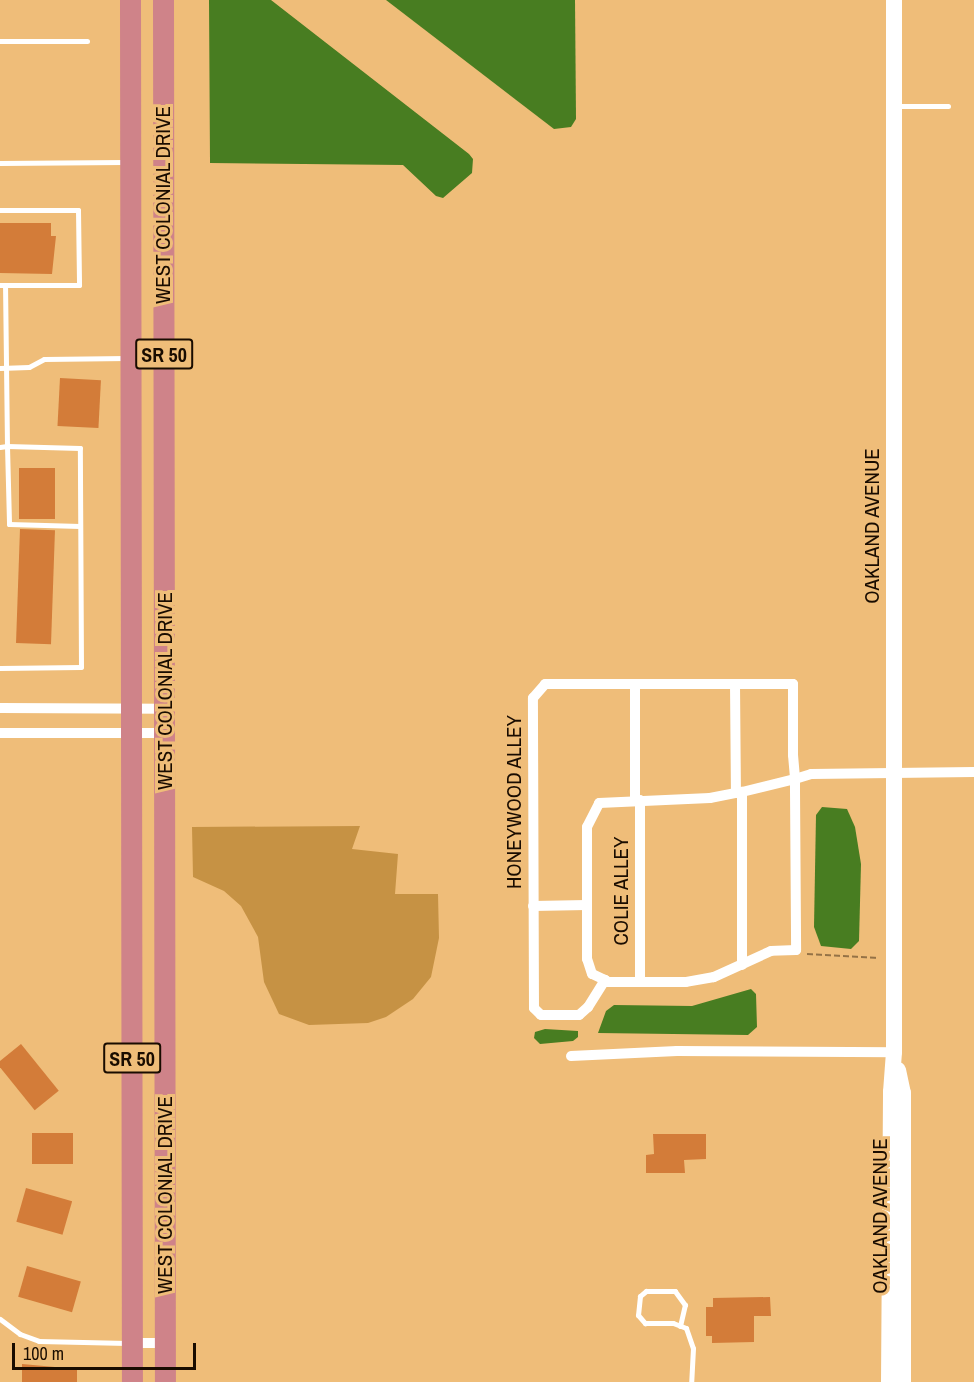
<!DOCTYPE html>
<html>
<head>
<meta charset="utf-8">
<style>
  body { margin:0 }
  #map { position:relative; width:974px; height:1382px; overflow:hidden; background:#efbd79; font-family:"Archivo Narrow",sans-serif }
  div>[style] { position:absolute }
  [style*='--x'] { left:calc(var(--x)*1px); top:calc(var(--y)*1px); width:calc(var(--w)*1px); rotate:calc(var(--a)*1deg) }
  .green>* { inset:0; background:#c69244 }
  .water>* { inset:0; background:#487d21 }
  .building>* { inset:0; background:#d37c39; transform-origin:0 0 }
  .path>* { height:2px; margin-top:-1px; transform-origin:0; background:repeating-linear-gradient(90deg,#947246 0 6px,transparent 0 9px) }
  .lane>* { height:5px; margin:-2.5px; padding:0 2.5px; transform-origin:2.5px; border-radius:2.5px; background:#fff }
  .street>* { height:10px; margin:-5px; padding:0 5px; transform-origin:5px; border-radius:5px; background:#fff }
  .secondary>* { height:16px; margin:-8px; padding:0 8px; transform-origin:8px; border-radius:8px; background:#fff }
  .highway>* { height:21px; margin:-10.5px; padding:0 10.5px; transform-origin:10.5px; border-radius:10.5px; background:#cf8389 }
  span { translate:-50% -50%; white-space:nowrap; text-align:center; line-height:1.15; -webkit-text-stroke:6px #efbd79; paint-order:stroke }
  .shield-label span { padding:2px 4px; background:#efbd79; border:2px solid; border-radius:4px; -webkit-text-stroke-width:0 }
  .shield-label { font-size:20px; color:#190c00; font-weight:700 }
  .street-label { font-size:21px; color:#190c00 }
  .scale { position:absolute; left:12px; top:1343px; width:184px; height:27px; box-sizing:border-box; border:3px solid #190c00; border-top:0; padding-left:8px; font-size:18px; line-height:21px; white-space:nowrap; color:#190c00; -webkit-text-stroke:4px #efbd79; paint-order:stroke }
</style>
</head>
<body>
<div id="map">
  <div class="green">
    <div style="clip-path:polygon(360px 826px,352px 849px,398px 854px,395px 894px,438px 894px,439px 938px,431px 977px,413px 999px,386px 1017px,368px 1023px,309px 1025px,279px 1014px,264px 982px,258px 937px,241px 906px,224px 891px,193px 877px,192px 827px)"></div>
  </div>
  <div class="water">
    <div style="clip-path:polygon(209px 0,271px 0,469px 154px,473px 159px,472px 173px,443px 198px,436px 196px,403px 165px,210px 163px)"></div>
    <div style="clip-path:polygon(386px 0,575px 0,576px 119px,571px 127px,554px 129px)"></div>
    <div style="clip-path:polygon(822px 807px,847px 809px,855px 827px,861px 864px,859px 941px,851px 949px,821px 946px,814px 927px,816px 815px)"></div>
    <div style="clip-path:polygon(751px 989px,756px 994px,757px 1027px,748px 1035px,598px 1033px,606px 1011px,614px 1005px,692px 1006px)"></div>
    <div style="clip-path:polygon(545px 1029px,578px 1031px,578px 1037px,573px 1041px,540px 1044px,534px 1038px,535px 1032px)"></div>
  </div>
  <div class="building">
    <div style="clip-path:polygon(0 223px,51px 223px,51px 236px,56px 236px,52px 274px,0 273px)"></div>
    <div style="left:60px;top:378px;width:41px;height:48px;rotate:3deg"></div>
    <div style="left:19px;top:468px;width:36px;height:51px"></div>
    <div style="left:20px;top:529px;width:35px;height:114px;rotate:2deg"></div>
    <div style="left:21px;top:1044px;width:60px;height:31px;rotate:51deg"></div>
    <div style="left:32px;top:1133px;width:41px;height:31px"></div>
    <div style="clip-path:polygon(653px 1134px,706px 1134px,706px 1159px,684px 1160px,685px 1173px,646px 1173px,646px 1155px,654px 1154px)"></div>
    <div style="left:26px;top:1188px;width:48px;height:35px;rotate:16deg"></div>
    <div style="left:27px;top:1266px;width:56px;height:32px;rotate:16deg"></div>
    <div style="clip-path:polygon(770px 1297px,771px 1316px,754px 1316px,754px 1342px,712px 1343px,712px 1336px,706px 1336px,706px 1307px,713px 1307px,713px 1298px)"></div>
    <div style="clip-path:polygon(22px 1364px,77px 1369px,77px 1382px,22px 1382px)"></div>
  </div>
  <div class="path">
    <div style="--x:807;--y:954;--w:72;--a:3.2"></div>
  </div>
  <div class="lane">
    <div style="--x:0;--y:41;--w:87;--a:0"></div>
    <div style="--x:896;--y:106;--w:52;--a:0"></div>
    <div style="--x:0;--y:163;--w:124;--a:-0.5"></div>
    <div style="--x:0;--y:210;--w:78;--a:0"></div>
    <div style="--x:78;--y:210;--w:75;--a:89.2"></div>
    <div style="--x:79;--y:285;--w:79;--a:180"></div>
    <div style="--x:0;--y:368;--w:29;--a:-2"></div>
    <div style="--x:29;--y:367;--w:17;--a:-28"></div>
    <div style="--x:44;--y:359;--w:83;--a:-0.7"></div>
    <div style="--x:0;--y:447;--w:7;--a:-8"></div>
    <div style="--x:7;--y:446;--w:78;--a:88.5"></div>
    <div style="--x:9;--y:524;--w:71;--a:1.6"></div>
    <div style="--x:0;--y:668;--w:81;--a:-0.7"></div>
    <div style="--x:81;--y:667;--w:219;--a:-90.3"></div>
    <div style="--x:80;--y:448;--w:73;--a:-178.4"></div>
    <div style="--x:7;--y:446;--w:161;--a:-90.7"></div>
    <div style="--x:0;--y:1319;--w:25;--a:37"></div>
    <div style="--x:20;--y:1334;--w:20;--a:20"></div>
    <div style="--x:39;--y:1341;--w:88;--a:1.3"></div>
    <div style="--x:680;--y:1326;--w:22;--a:-77"></div>
    <div style="--x:685;--y:1305;--w:17;--a:-126"></div>
    <div style="--x:675;--y:1291;--w:29;--a:180"></div>
    <div style="--x:646;--y:1291;--w:8;--a:140"></div>
    <div style="--x:640;--y:1296;--w:19;--a:96"></div>
    <div style="--x:638;--y:1315;--w:11;--a:49"></div>
    <div style="--x:645;--y:1323;--w:28;--a:0"></div>
    <div style="--x:673;--y:1323;--w:14;--a:21"></div>
    <div style="--x:686;--y:1328;--w:21;--a:71"></div>
    <div style="--x:693;--y:1348;--w:34;--a:93"></div>
  </div>
  <div class="street">
    <div style="--x:635;--y:684;--w:116;--a:90"></div>
    <div style="--x:735;--y:684;--w:109;--a:89.5"></div>
    <div style="--x:0;--y:708;--w:165;--a:0.3"></div>
    <div style="--x:0;--y:733;--w:165;--a:0"></div>
    <div style="--x:742;--y:792;--w:173;--a:90"></div>
    <div style="--x:640;--y:800;--w:182;--a:90"></div>
    <div style="--x:533;--y:906;--w:54;--a:-1.1"></div>
    <div style="--x:605;--y:980;--w:32;--a:122"></div>
    <div style="--x:588;--y:1007;--w:12;--a:138"></div>
    <div style="--x:579;--y:1015;--w:38;--a:180"></div>
    <div style="--x:541;--y:1015;--w:10;--a:-135"></div>
    <div style="--x:534;--y:1008;--w:310;--a:-90.2"></div>
    <div style="--x:533;--y:698;--w:18;--a:-49"></div>
    <div style="--x:545;--y:684;--w:248;--a:0"></div>
    <div style="--x:793;--y:684;--w:71;--a:90"></div>
    <div style="--x:793;--y:755;--w:24;--a:85"></div>
    <div style="--x:795;--y:779;--w:11;--a:90"></div>
    <div style="--x:795;--y:790;--w:160;--a:89.6"></div>
    <div style="--x:796;--y:950;--w:25;--a:178"></div>
    <div style="--x:771;--y:951;--w:63;--a:155.5"></div>
    <div style="--x:714;--y:977;--w:28;--a:170"></div>
    <div style="--x:686;--y:982;--w:78;--a:180"></div>
    <div style="--x:608;--y:982;--w:4;--a:-146"></div>
    <div style="--x:605;--y:980;--w:14;--a:-155"></div>
    <div style="--x:592;--y:974;--w:16;--a:-108"></div>
    <div style="--x:587;--y:959;--w:132;--a:-90"></div>
    <div style="--x:587;--y:827;--w:27;--a:-63"></div>
    <div style="--x:599;--y:803;--w:111;--a:-2.6"></div>
    <div style="--x:710;--y:798;--w:33;--a:-11"></div>
    <div style="--x:742;--y:792;--w:55;--a:-13.8"></div>
    <div style="--x:795;--y:779;--w:17;--a:-17"></div>
    <div style="--x:811;--y:774;--w:163;--a:-0.7"></div>
    <div style="--x:571;--y:1056;--w:106;--a:-2.7"></div>
    <div style="--x:677;--y:1051;--w:217;--a:0.3"></div>
    <div style="--x:132;--y:1343;--w:33;--a:0"></div>
  </div>
  <div class="secondary">
    <div style="--x:898;--y:1070;--w:24;--a:78"></div>
    <div style="--x:903;--y:1093;--w:289;--a:90"></div>
    <div style="--x:889;--y:1382;--w:290;--a:-89.6"></div>
    <div style="--x:891;--y:1092;--w:40;--a:-85.7"></div>
    <div style="--x:894;--y:1052;--w:1052;--a:-90"></div>
  </div>
  <div class="highway">
    <div style="--x:130;--y:0;--w:1382;--a:89.92"></div>
    <div style="--x:163;--y:0;--w:1382;--a:89.92"></div>
  </div>
  <div class="shield-label">
    <span style="left:164px;top:354px">SR 50</span>
    <span style="left:132px;top:1058px">SR 50</span>
  </div>
  <div class="street-label">
    <span style="left:163px;top:205px;rotate:-90deg">WEST COLONIAL DRIVE</span>
    <span style="left:872px;top:526px;rotate:-90deg">OAKLAND AVENUE</span>
    <span style="left:165px;top:691px;rotate:-90deg">WEST COLONIAL DRIVE</span>
    <span style="left:514px;top:802px;rotate:-90deg">HONEYWOOD ALLEY</span>
    <span style="left:621px;top:891px;rotate:-90deg">COLIE ALLEY</span>
    <span style="left:165px;top:1195px;rotate:-90deg">WEST COLONIAL DRIVE</span>
    <span style="left:880px;top:1216px;rotate:-90deg">OAKLAND AVENUE</span>
  </div>
  <div class="scale">100 m</div>
</div>
</body>
</html>
